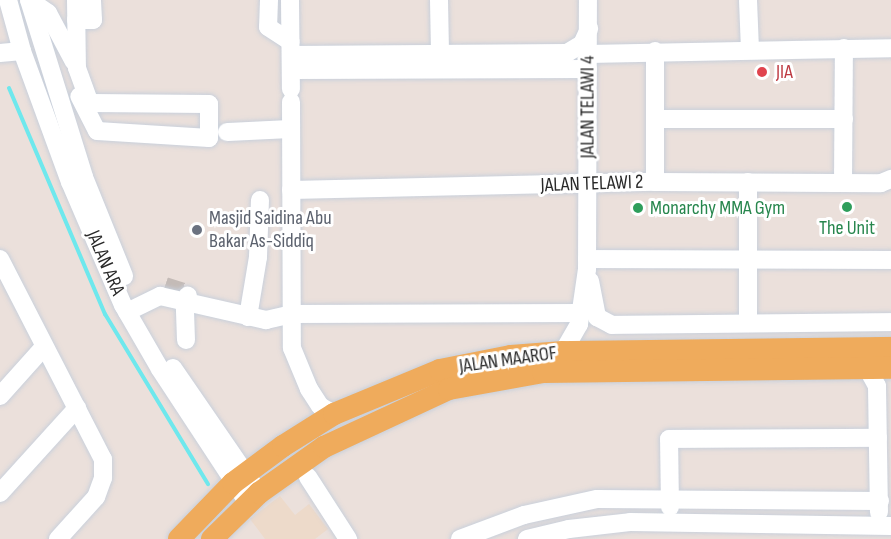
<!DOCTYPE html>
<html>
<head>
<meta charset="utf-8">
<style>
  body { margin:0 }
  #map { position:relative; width:891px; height:539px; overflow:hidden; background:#ebe0db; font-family:"Sofia Sans Condensed",sans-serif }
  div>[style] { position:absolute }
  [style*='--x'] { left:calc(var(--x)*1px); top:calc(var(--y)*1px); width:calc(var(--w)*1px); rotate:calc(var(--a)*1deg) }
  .education>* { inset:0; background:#eddaca }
  .stream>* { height:4px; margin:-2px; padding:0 2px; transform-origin:2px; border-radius:2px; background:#6ee8ed }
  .minor-tunnel>* { height:18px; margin-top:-9px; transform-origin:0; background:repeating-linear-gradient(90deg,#c4bbb7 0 18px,transparent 0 27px) }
  .roads { filter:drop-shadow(0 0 2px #c9d0db) drop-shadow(0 0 2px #c9d0db) }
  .minor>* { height:18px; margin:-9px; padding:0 9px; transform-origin:9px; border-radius:9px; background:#fff }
  .major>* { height:22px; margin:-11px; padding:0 11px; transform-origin:11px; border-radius:11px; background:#efab5c }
  .dots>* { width:16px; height:16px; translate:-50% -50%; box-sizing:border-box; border:3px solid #fff; border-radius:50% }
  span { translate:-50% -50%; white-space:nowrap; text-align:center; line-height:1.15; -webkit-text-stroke:6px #fff; paint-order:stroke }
  .health-label { font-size:20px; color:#be3a42 }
  .left { translate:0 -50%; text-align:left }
  .street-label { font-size:20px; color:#292929 }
  .leisure-label { font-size:20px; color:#27864d }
  .worship-label { font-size:20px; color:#5b616d }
</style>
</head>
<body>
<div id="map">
  <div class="education">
    <div style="clip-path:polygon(280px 496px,295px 515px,309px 504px,328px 529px,315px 539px,265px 539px,250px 519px)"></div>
  </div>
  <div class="stream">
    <div style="--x:9;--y:88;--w:246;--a:67"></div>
    <div style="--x:105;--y:314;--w:199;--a:58.8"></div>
  </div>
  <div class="minor-tunnel">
    <div style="--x:165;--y:286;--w:19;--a:18"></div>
  </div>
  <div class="roads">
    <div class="minor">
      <div style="--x:8;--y:0;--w:53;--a:74.6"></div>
      <div style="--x:22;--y:51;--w:140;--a:69.9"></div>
      <div style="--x:70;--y:182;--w:134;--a:66.7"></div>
      <div style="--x:123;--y:305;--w:74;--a:60"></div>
      <div style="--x:160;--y:369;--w:160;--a:56.7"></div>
      <div style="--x:29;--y:0;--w:185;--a:72.7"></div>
      <div style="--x:84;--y:177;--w:107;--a:68"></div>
      <div style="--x:29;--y:0;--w:23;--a:34"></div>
      <div style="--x:48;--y:13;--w:55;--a:62"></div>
      <div style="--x:76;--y:0;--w:68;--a:89.2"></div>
      <div style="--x:77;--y:68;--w:37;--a:70"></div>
      <div style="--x:90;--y:103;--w:119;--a:0.5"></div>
      <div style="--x:209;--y:104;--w:34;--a:90"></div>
      <div style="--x:209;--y:138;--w:112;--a:-176.4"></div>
      <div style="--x:97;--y:131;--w:39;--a:-117"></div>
      <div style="--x:269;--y:0;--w:27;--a:92"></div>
      <div style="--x:268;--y:27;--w:27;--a:33"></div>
      <div style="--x:290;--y:0;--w:89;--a:89.4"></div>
      <div style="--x:439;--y:0;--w:54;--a:88.9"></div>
      <div style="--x:748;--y:0;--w:49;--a:87.7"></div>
      <div style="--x:76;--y:20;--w:17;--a:0"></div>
      <div style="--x:93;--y:20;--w:20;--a:-93"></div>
      <div style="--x:655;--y:51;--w:131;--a:90"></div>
      <div style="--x:0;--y:53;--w:22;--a:-5"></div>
      <div style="--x:588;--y:54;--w:303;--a:-1.1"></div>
      <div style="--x:291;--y:55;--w:276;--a:-0.4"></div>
      <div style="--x:567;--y:53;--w:17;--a:-31"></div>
      <div style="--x:582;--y:44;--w:17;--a:-65"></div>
      <div style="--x:291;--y:70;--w:297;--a:-0.2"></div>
      <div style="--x:291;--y:102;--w:246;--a:89.8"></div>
      <div style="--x:292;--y:348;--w:44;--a:67.5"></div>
      <div style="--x:309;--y:389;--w:20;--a:57"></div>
      <div style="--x:320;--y:406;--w:16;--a:30"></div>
      <div style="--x:655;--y:119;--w:189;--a:0"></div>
      <div style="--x:227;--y:132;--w:64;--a:-2.7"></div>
      <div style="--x:843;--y:182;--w:134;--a:-89.6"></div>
      <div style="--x:291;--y:190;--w:364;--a:-1.3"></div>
      <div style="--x:655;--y:182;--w:226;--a:0.3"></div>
      <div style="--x:881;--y:183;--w:11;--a:-22"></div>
      <div style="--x:0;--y:259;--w:225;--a:62.8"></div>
      <div style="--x:103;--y:459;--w:19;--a:90"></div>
      <div style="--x:103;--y:478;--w:20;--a:110"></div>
      <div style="--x:96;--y:497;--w:57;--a:132.1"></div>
      <div style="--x:587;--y:259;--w:304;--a:0.2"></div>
      <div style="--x:590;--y:281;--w:37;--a:79"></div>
      <div style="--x:597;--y:317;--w:17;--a:28"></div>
      <div style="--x:612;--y:325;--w:279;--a:-0.6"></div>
      <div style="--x:127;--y:312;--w:37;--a:-26"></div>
      <div style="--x:160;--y:296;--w:109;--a:12.8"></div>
      <div style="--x:266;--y:320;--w:27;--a:-13"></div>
      <div style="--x:292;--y:314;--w:289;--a:-0.2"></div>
      <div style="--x:248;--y:317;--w:61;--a:-80.5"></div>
      <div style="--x:258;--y:257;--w:57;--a:-88"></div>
      <div style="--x:748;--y:323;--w:141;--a:-90"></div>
      <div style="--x:186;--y:340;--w:36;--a:-92"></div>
      <div style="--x:185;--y:304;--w:9;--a:-72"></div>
      <div style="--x:563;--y:352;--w:32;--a:-60"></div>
      <div style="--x:579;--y:324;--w:56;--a:-81.7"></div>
      <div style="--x:587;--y:269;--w:269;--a:-89.8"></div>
      <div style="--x:173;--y:368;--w:152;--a:55.5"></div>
      <div style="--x:867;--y:368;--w:21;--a:61"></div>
      <div style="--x:877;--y:386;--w:126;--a:89.1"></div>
      <div style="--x:0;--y:396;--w:64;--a:-48.1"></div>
      <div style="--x:308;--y:477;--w:74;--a:57.2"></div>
      <div style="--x:0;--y:493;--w:115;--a:-47.8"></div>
      <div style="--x:670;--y:507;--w:68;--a:-90.8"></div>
      <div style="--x:669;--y:439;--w:209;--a:-0.3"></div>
      <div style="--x:460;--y:539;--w:68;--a:-20.6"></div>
      <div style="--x:524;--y:515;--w:75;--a:-12.4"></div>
      <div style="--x:597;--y:499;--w:283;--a:0.4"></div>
      <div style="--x:527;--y:539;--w:43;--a:-13.4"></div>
      <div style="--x:569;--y:529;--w:61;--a:-6.5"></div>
      <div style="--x:630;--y:522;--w:261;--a:0.9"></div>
    </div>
    <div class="major">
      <div style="--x:179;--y:539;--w:78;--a:-46"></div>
      <div style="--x:233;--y:483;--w:62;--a:-36.5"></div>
      <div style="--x:283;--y:446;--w:60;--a:-32.1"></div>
      <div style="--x:334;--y:414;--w:115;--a:-22.5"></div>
      <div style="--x:440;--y:370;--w:72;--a:-11.2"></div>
      <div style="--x:511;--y:356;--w:52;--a:-4.4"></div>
      <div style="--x:563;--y:352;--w:328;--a:-0.7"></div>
      <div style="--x:212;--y:539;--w:66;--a:-44.4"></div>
      <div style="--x:259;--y:493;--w:80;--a:-35.3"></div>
      <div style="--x:324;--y:447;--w:138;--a:-24.9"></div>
      <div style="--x:449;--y:389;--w:96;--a:-10.3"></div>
      <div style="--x:543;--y:372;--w:348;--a:-0.7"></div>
    </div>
  </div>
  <div class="dots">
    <div style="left:762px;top:72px;background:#e0444e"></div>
    <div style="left:847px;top:207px;background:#2e9e5b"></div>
    <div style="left:638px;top:208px;background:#2e9e5b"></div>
    <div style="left:197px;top:230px;background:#6b7280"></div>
  </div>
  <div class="health-label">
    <span class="left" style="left:776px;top:72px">JIA</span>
  </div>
  <div class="street-label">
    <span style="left:588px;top:107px;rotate:-90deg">JALAN TELAWI 4</span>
    <span style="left:592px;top:184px;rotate:-2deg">JALAN TELAWI 2</span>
    <span style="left:105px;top:263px;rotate:67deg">JALAN ARA</span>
    <span style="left:508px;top:360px;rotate:-8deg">JALAN MAAROF</span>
  </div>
  <div class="leisure-label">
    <span class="left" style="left:650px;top:208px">Monarchy MMA Gym</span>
    <span style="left:847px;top:228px">The Unit</span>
  </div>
  <div class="worship-label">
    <span class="left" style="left:209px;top:230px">Masjid Saidina Abu<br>Bakar As-Siddiq</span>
  </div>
</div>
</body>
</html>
